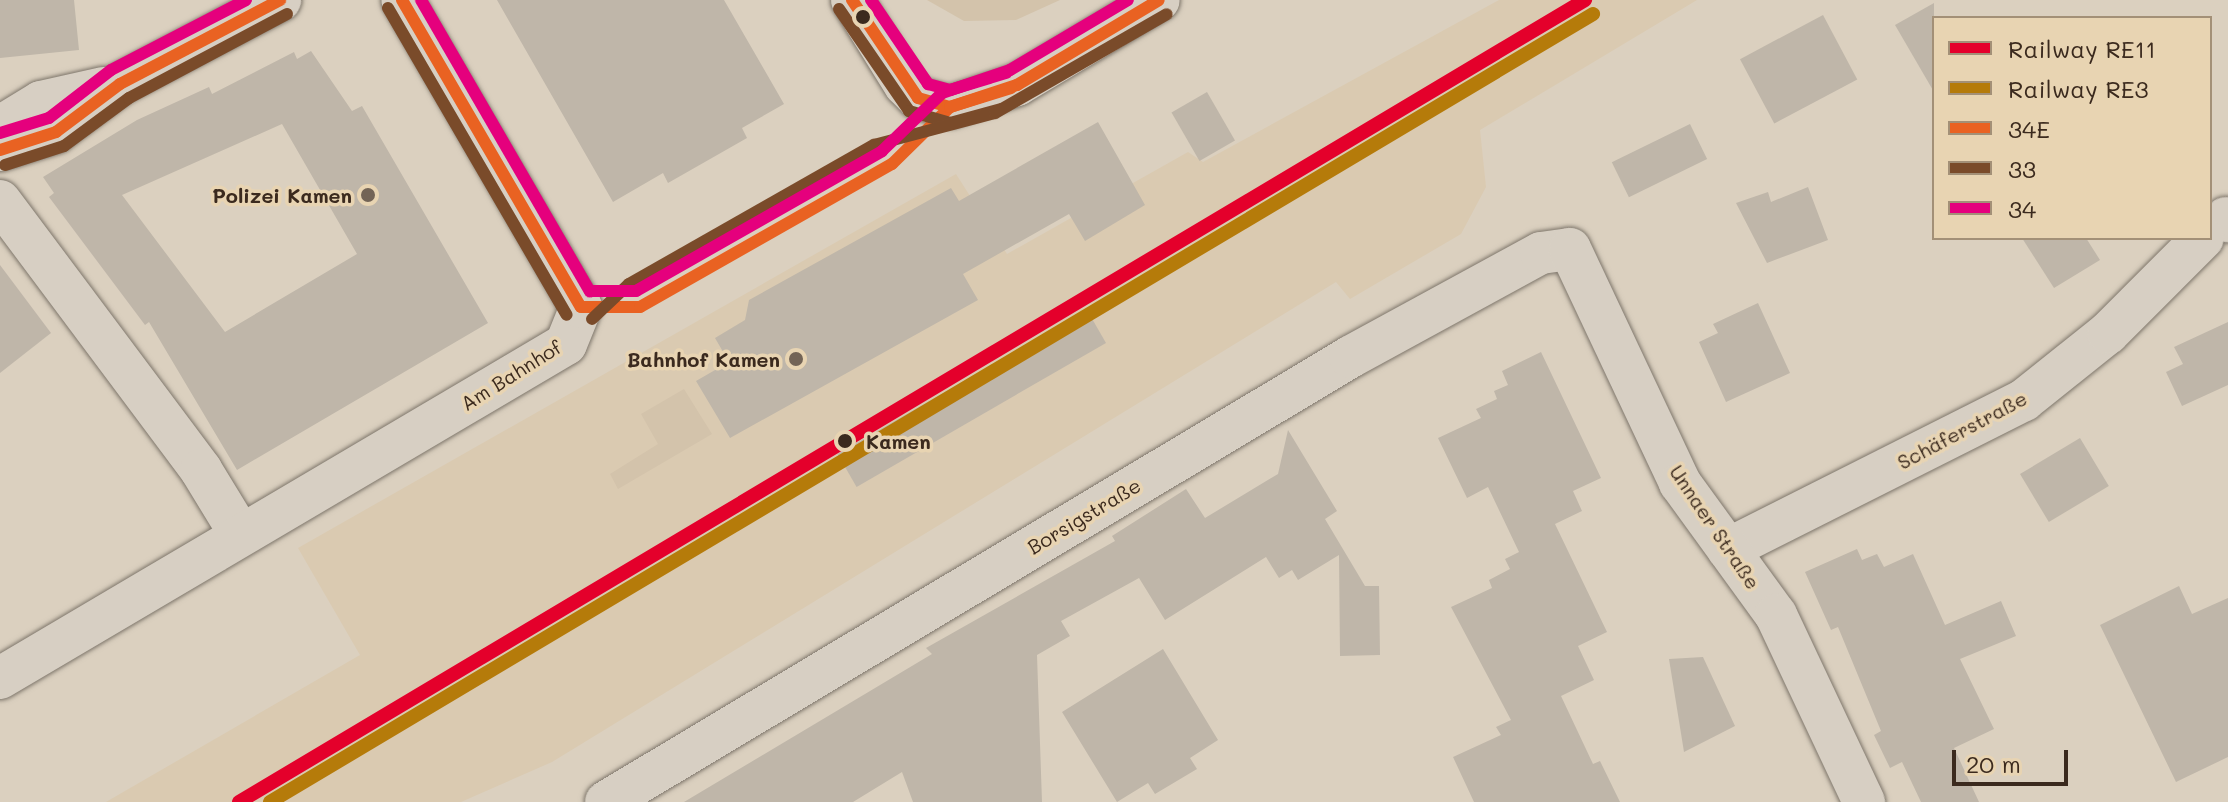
<!DOCTYPE html>
<html>
<head>
<meta charset="utf-8">
<style>
  body { margin:0 }
  #map { position:relative; width:2228px; height:802px; overflow:hidden; background:#dbd0bf; font-family:Mali,sans-serif }
  div>[style] { position:absolute }
  [style*='--x'] { left:calc(var(--x)*1px); top:calc(var(--y)*1px); width:calc(var(--w)*1px); rotate:calc(var(--a)*1deg) }
  .built>* { inset:0; background:#dacab1 }
  .green>* { inset:0; background:#d3c3ab }
  .building>* { inset:0; background:#bfb6a9; transform-origin:0 0 }
  .roads { filter:drop-shadow(0 0 2px #7e766b) drop-shadow(0 0 2px #7e766b) }
  .minor>* { height:42px; margin:-21px; padding:0 21px; transform-origin:21px; border-radius:21px; background:#d7cfc3 }
  .bus-1>* { height:12px; margin:-6px; padding:0 6px; transform-origin:6px; border-radius:6px; background:#e96222 }
  .bus-2>* { height:12px; margin:-6px; padding:0 6px; transform-origin:6px; border-radius:6px; background:#7a4b2a }
  .bus-3>* { height:12px; margin:-6px; padding:0 6px; transform-origin:6px; border-radius:6px; background:#e5007d }
  .rail-1>* { height:14px; margin:-7px; padding:0 7px; transform-origin:7px; border-radius:7px; background:#e4002b }
  .rail-2>* { height:14px; margin:-7px; padding:0 7px; transform-origin:7px; border-radius:7px; background:#b57b0a }
  .dots>* { width:22px; height:22px; translate:-50% -50%; box-sizing:border-box; border:4px solid #e8d4b2; border-radius:50% }
  span { translate:-50% -50%; white-space:nowrap; text-align:center; line-height:1.15; -webkit-text-stroke:7px #e8d4b2; paint-order:stroke }
  .poi-label { font-size:20px; color:#3b2a1e; font-weight:700 }
  .right { translate:-100% -50%; text-align:right }
  .street-label { font-size:20px; color:#3b2a1e }
  .stop-label { font-size:20px; color:#3b2a1e; font-weight:700 }
  .left { translate:0 -50%; text-align:left }
  .legend { position:absolute; left:1932px; top:16px; width:280px; height:224px; box-sizing:border-box; background:#e8d4b2; border:2px solid #a39077; margin:0; padding:10px 14px; list-style:none; font-size:24px; color:#3b2a1e }
  .legend li { display:flex; align-items:center; gap:16px; height:40px }
  .legend b { width:40px; border:2px solid #a39077 }
  .scale { position:absolute; left:1952px; top:750px; width:116px; height:36px; box-sizing:border-box; border:4px solid #3b2a1e; border-top:0; padding-left:10px; font-size:24px; line-height:28px; white-space:nowrap; color:#3b2a1e; -webkit-text-stroke:6px #e8d4b2; paint-order:stroke }
</style>
</head>
<body>
<div id="map">
  <div class="built">
    <div style="clip-path:polygon(1499px 0,1697px 0,1480px 130px,1486px 187px,1461px 234px,1350px 299px,1336px 282px,552px 762px,461px 802px,106px 802px,360px 655px,298px 548px,956px 174px,1007px 254px,1188px 152px,1203px 162px)"></div>
  </div>
  <div class="green">
    <div style="clip-path:polygon(927px 0,1060px 0,1016px 20px,964px 21px)"></div>
    <div style="clip-path:polygon(684px 389px,712px 434px,618px 489px,610px 474px,658px 444px,641px 414px)"></div>
  </div>
  <div class="building">
    <div style="clip-path:polygon(0 0,74px 0,79px 50px,0 58px)"></div>
    <div style="clip-path:polygon(497px 0,724px 0,784px 104px,742px 128px,747px 138px,668px 183px,663px 173px,613px 202px)"></div>
    <div style="clip-path:polygon(1934px 3px,1934px 92px,1895px 25px)"></div>
    <div style="left:1823px;top:15px;width:73px;height:94px;rotate:62deg"></div>
    <div style="clip-path:polygon(evenodd,311px 51px,352px 111px,362px 106px,488px 323px,237px 470px,149px 322px,145px 325px,49px 197px,54px 193px,43px 177px,137px 120px,209px 87px,212px 94px,294px 52px,297px 59px,311px 51px,282px 124px,357px 254px,225px 332px,122px 195px,282px 124px)"></div>
    <div style="left:1207px;top:92px;width:56px;height:41px;rotate:60deg"></div>
    <div style="clip-path:polygon(1098px 122px,1145px 205px,1085px 241px,1069px 214px,963px 274px,978px 300px,730px 438px,696px 381px,729px 362px,715px 338px,745px 320px,749px 300px,951px 188px,959px 201px)"></div>
    <div style="left:1690px;top:124px;width:39px;height:87px;rotate:64deg"></div>
    <div style="clip-path:polygon(1808px 187px,1828px 240px,1767px 263px,1736px 203px,1768px 192px,1771px 202px)"></div>
    <div style="clip-path:polygon(2022px 238px,2086px 238px,2100px 260px,2054px 288px)"></div>
    <div style="clip-path:polygon(0 265px,51px 333px,0 373px)"></div>
    <div style="clip-path:polygon(1758px 303px,1790px 373px,1726px 402px,1699px 342px,1718px 333px,1713px 324px)"></div>
    <div style="left:1087px;top:310px;width:38px;height:288px;rotate:60deg"></div>
    <div style="clip-path:polygon(2228px 322px,2228px 385px,2182px 406px,2166px 372px,2183px 364px,2174px 347px)"></div>
    <div style="clip-path:polygon(1541px 352px,1601px 478px,1573px 491px,1582px 511px,1555px 524px,1607px 632px,1578px 646px,1594px 680px,1561px 696px,1593px 764px,1600px 761px,1620px 802px,1474px 802px,1453px 757px,1501px 735px,1496px 727px,1511px 720px,1451px 607px,1492px 588px,1489px 580px,1510px 569px,1505px 559px,1519px 552px,1488px 487px,1467px 498px,1438px 438px,1481px 418px,1476px 409px,1497px 399px,1494px 391px,1508px 385px,1502px 371px)"></div>
    <div style="clip-path:polygon(1288px 430px,1337px 511px,1325px 519px,1365px 586px,1379px 586px,1380px 655px,1340px 656px,1339px 555px,1298px 580px,1292px 570px,1279px 578px,1266px 557px,1165px 620px,1139px 578px,1061px 621px,1070px 636px,1037px 655px,1042px 802px,913px 802px,902px 772px,853px 802px,684px 802px,932px 654px,926px 648px,1115px 541px,1112px 536px,1186px 489px,1205px 518px,1278px 474px)"></div>
    <div style="left:2080px;top:438px;width:56px;height:70px;rotate:59deg"></div>
    <div style="clip-path:polygon(1857px 549px,1862px 560px,1877px 554px,1884px 567px,1913px 554px,1945px 625px,2001px 601px,2016px 636px,1960px 659px,1994px 729px,1954px 748px,1979px 802px,1921px 802px,1902px 762px,1890px 768px,1874px 735px,1881px 731px,1838px 627px,1831px 630px,1805px 572px)"></div>
    <div style="clip-path:polygon(2179px 586px,2192px 614px,2228px 598px,2228px 757px,2176px 782px,2100px 625px)"></div>
    <div style="clip-path:polygon(1163px 649px,1218px 740px,1190px 758px,1197px 769px,1155px 794px,1148px 783px,1117px 802px,1062px 712px)"></div>
    <div style="clip-path:polygon(1703px 657px,1735px 726px,1684px 752px,1669px 659px)"></div>
  </div>
  <div class="roads">
    <div class="minor">
      <div style="--x:852;--y:0;--w:100;--a:58.1"></div>
      <div style="--x:905;--y:85;--w:18;--a:45"></div>
      <div style="--x:918;--y:98;--w:33;--a:16"></div>
      <div style="--x:950;--y:107;--w:71;--a:-18.2"></div>
      <div style="--x:1017;--y:85;--w:165;--a:-30.9"></div>
      <div style="--x:0;--y:127;--w:48;--a:-31.4"></div>
      <div style="--x:41;--y:102;--w:64;--a:-12.7"></div>
      <div style="--x:0;--y:150;--w:59;--a:-17.8"></div>
      <div style="--x:56;--y:132;--w:80;--a:-36.9"></div>
      <div style="--x:120;--y:84;--w:181;--a:-27.7"></div>
      <div style="--x:0;--y:201;--w:336;--a:53.2"></div>
      <div style="--x:201;--y:470;--w:75;--a:58.6"></div>
      <div style="--x:2226;--y:218;--w:4;--a:56"></div>
      <div style="--x:1728;--y:549;--w:331;--a:-26.7"></div>
      <div style="--x:2024;--y:400;--w:107;--a:-38.6"></div>
      <div style="--x:2108;--y:333;--w:134;--a:-45"></div>
      <div style="--x:0;--y:678;--w:657;--a:-30.55"></div>
      <div style="--x:566;--y:344;--w:40;--a:-68"></div>
      <div style="--x:581;--y:307;--w:355;--a:-120.2"></div>
      <div style="--x:606;--y:802;--w:867;--a:-30.88"></div>
      <div style="--x:1350;--y:357;--w:217;--a:-28.6"></div>
      <div style="--x:1541;--y:253;--w:29;--a:-8"></div>
      <div style="--x:1570;--y:249;--w:259;--a:64.8"></div>
      <div style="--x:1680;--y:483;--w:163;--a:54"></div>
      <div style="--x:1776;--y:615;--w:207;--a:64.8"></div>
    </div>
  </div>
  <div class="bus-1">
    <div style="--x:402;--y:0;--w:355;--a:59.8"></div>
    <div style="--x:581;--y:307;--w:59;--a:0"></div>
    <div style="--x:640;--y:307;--w:290;--a:-29.6"></div>
    <div style="--x:892;--y:164;--w:81;--a:-44.5"></div>
    <div style="--x:950;--y:107;--w:71;--a:-18.2"></div>
    <div style="--x:1017;--y:85;--w:165;--a:-30.9"></div>
    <div style="--x:852;--y:0;--w:118;--a:56"></div>
    <div style="--x:918;--y:98;--w:33;--a:16"></div>
    <div style="--x:950;--y:107;--w:64;--a:-17.3"></div>
    <div style="--x:0;--y:150;--w:59;--a:-17.8"></div>
    <div style="--x:56;--y:132;--w:80;--a:-36.9"></div>
    <div style="--x:120;--y:84;--w:181;--a:-27.7"></div>
  </div>
  <div class="bus-2">
    <div style="--x:388;--y:8;--w:355;--a:59.8"></div>
    <div style="--x:839;--y:9;--w:124;--a:55.5"></div>
    <div style="--x:909;--y:111;--w:43;--a:16.3"></div>
    <div style="--x:950;--y:123;--w:53;--a:-15.4"></div>
    <div style="--x:5;--y:165;--w:62;--a:-17.9"></div>
    <div style="--x:64;--y:146;--w:81;--a:-36.4"></div>
    <div style="--x:129;--y:98;--w:179;--a:-28"></div>
    <div style="--x:592;--y:319;--w:51;--a:-43.4"></div>
    <div style="--x:629;--y:284;--w:282;--a:-29.6"></div>
    <div style="--x:874;--y:145;--w:125;--a:-14.8"></div>
    <div style="--x:995;--y:113;--w:198;--a:-29.9"></div>
  </div>
  <div class="bus-3">
    <div style="--x:421;--y:0;--w:337;--a:59.9"></div>
    <div style="--x:590;--y:291;--w:46;--a:0"></div>
    <div style="--x:636;--y:291;--w:283;--a:-29.6"></div>
    <div style="--x:882;--y:151;--w:83;--a:-44"></div>
    <div style="--x:942;--y:93;--w:72;--a:-18.7"></div>
    <div style="--x:1010;--y:70;--w:137;--a:-30.7"></div>
    <div style="--x:871;--y:0;--w:102;--a:55.8"></div>
    <div style="--x:928;--y:84;--w:23;--a:15"></div>
    <div style="--x:950;--y:90;--w:59;--a:-16.9"></div>
    <div style="--x:0;--y:133;--w:51;--a:-17"></div>
    <div style="--x:49;--y:118;--w:78;--a:-37.7"></div>
    <div style="--x:111;--y:70;--w:152;--a:-27.4"></div>
  </div>
  <div class="rail-1">
    <div style="--x:239;--y:802;--w:1567;--a:-30.79"></div>
  </div>
  <div class="rail-2">
    <div style="--x:270;--y:802;--w:1540;--a:-30.78"></div>
  </div>
  <div class="dots">
    <div style="left:863px;top:17px;background:#3b2a1e"></div>
    <div style="left:368px;top:195px;background:#736456"></div>
    <div style="left:796px;top:359px;background:#736456"></div>
    <div style="left:845px;top:441px;background:#3b2a1e"></div>
  </div>
  <div class="poi-label">
    <span class="right" style="left:352px;top:195px">Polizei Kamen</span>
    <span class="right" style="left:780px;top:359px">Bahnhof Kamen</span>
  </div>
  <div class="street-label">
    <span style="left:511px;top:375px;rotate:-32deg">Am Bahnhof</span>
    <span style="left:1962px;top:430px;rotate:-28deg">Schäferstraße</span>
    <span style="left:1084px;top:516px;rotate:-31deg">Borsigstraße</span>
    <span style="left:1715px;top:527px;rotate:56deg">Unnaer Straße</span>
  </div>
  <div class="stop-label">
    <span class="left" style="left:866px;top:441px">Kamen</span>
  </div>
  <ul class="legend">
  <li><b style="height:10px;background:#e4002b"></b>Railway RE11</li>
  <li><b style="height:10px;background:#b57b0a"></b>Railway RE3</li>
  <li><b style="height:10px;background:#e96222"></b>34E</li>
  <li><b style="height:10px;background:#7a4b2a"></b>33</li>
  <li><b style="height:10px;background:#e5007d"></b>34</li>
  </ul>
  <div class="scale">20 m</div>
</div>
</body>
</html>
